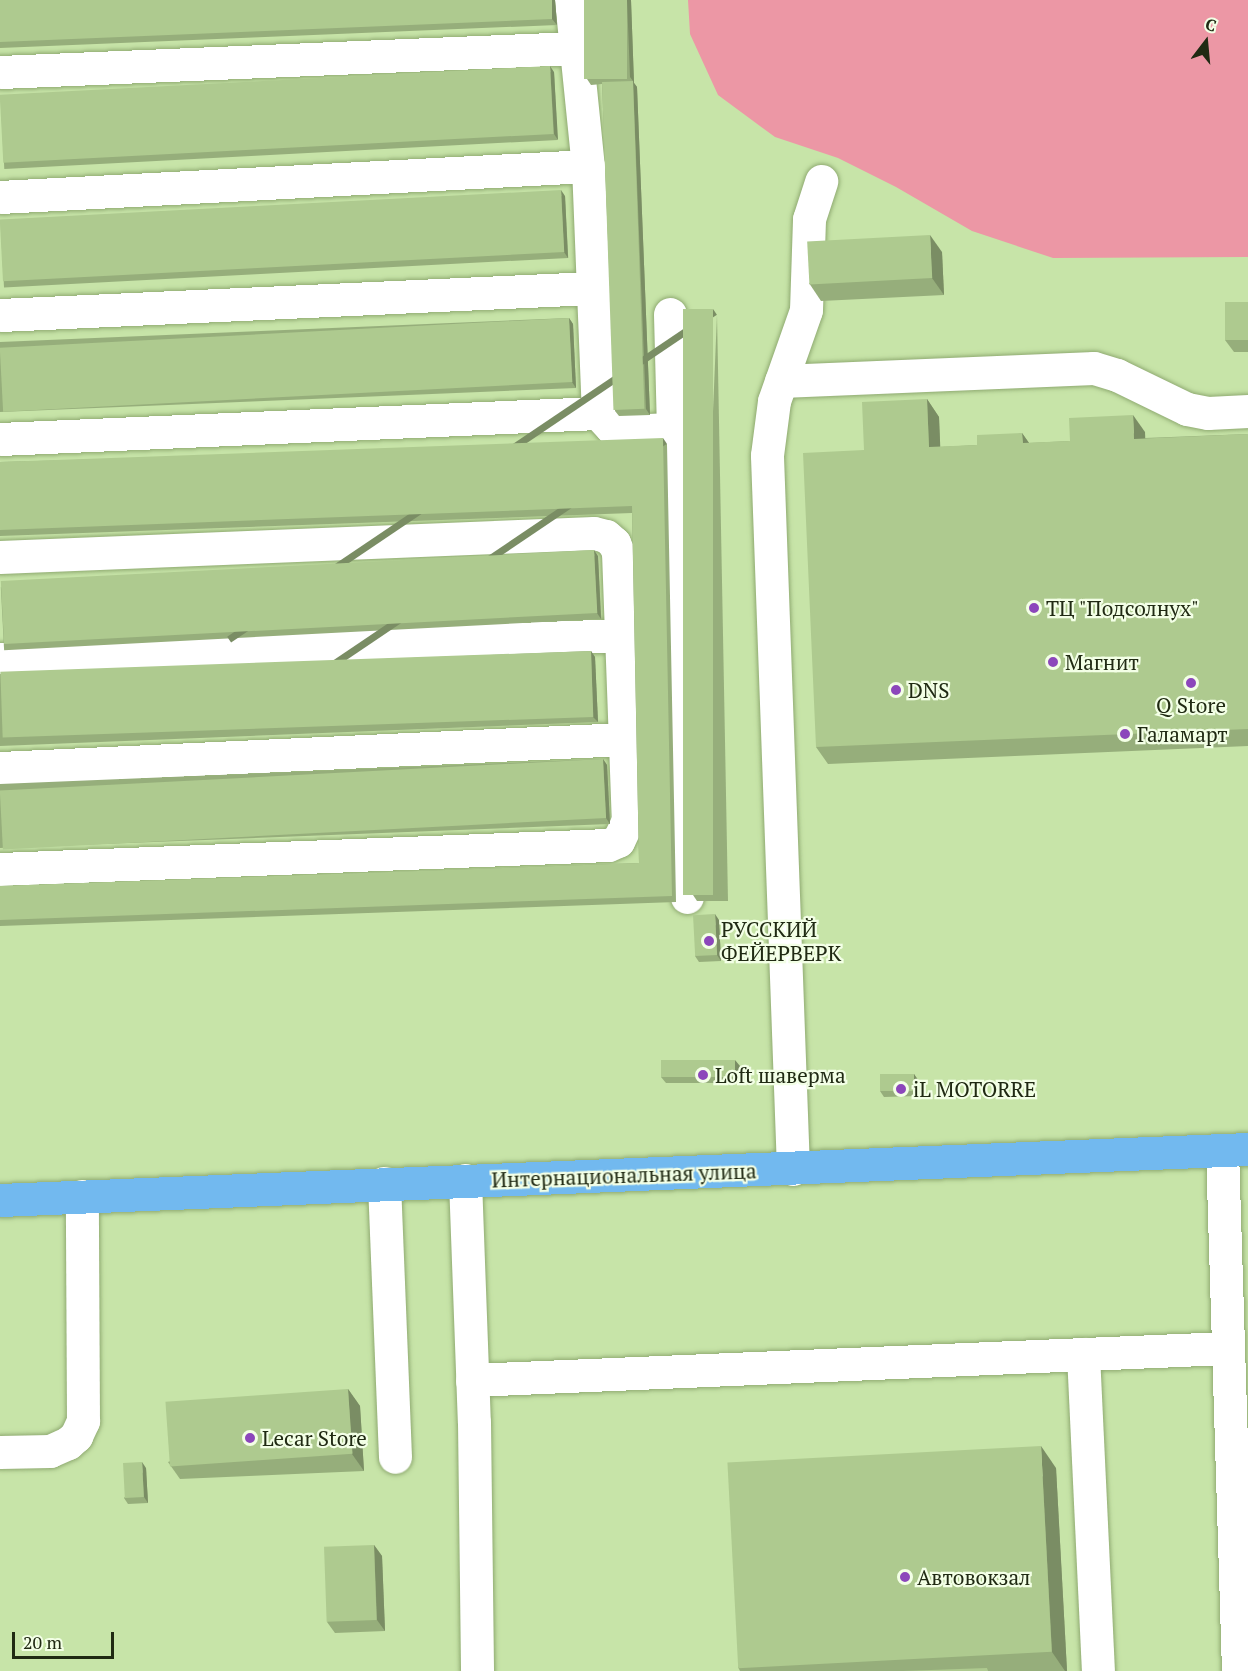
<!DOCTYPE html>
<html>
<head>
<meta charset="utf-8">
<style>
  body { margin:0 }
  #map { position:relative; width:1248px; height:1671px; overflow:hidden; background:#c7e4a8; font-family:"PT Serif",serif }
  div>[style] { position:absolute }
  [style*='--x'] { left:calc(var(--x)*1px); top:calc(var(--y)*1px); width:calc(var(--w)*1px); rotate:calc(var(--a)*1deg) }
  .green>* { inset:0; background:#ec97a5 }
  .roads { filter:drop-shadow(0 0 2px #8faa71) drop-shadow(0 0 2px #8faa71) }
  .minor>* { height:33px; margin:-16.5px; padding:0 16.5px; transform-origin:16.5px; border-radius:16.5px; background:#fff }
  .major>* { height:33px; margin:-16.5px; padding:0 16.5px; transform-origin:16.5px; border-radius:16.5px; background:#72b9ef }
  .wall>* { inset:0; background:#96ae7b; transform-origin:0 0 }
  .shaded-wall>* { inset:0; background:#7a8d64; transform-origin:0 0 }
  .building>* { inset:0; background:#aeca8f; transform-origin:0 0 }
  .dots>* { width:16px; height:16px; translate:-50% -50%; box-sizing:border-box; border:3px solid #f3ffe6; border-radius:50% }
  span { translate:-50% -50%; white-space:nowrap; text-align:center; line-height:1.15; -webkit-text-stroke:4.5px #f3ffe6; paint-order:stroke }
  .poi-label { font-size:21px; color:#202a13 }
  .left { translate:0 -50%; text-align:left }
  .street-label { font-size:21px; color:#202a13 }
  .north { position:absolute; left:1176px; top:12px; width:60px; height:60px; -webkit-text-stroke:4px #f3ffe6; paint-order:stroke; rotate:16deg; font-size:16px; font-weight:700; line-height:24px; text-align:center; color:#202a13 }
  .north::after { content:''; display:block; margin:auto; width:21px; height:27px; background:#202a13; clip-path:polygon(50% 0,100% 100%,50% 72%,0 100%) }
  .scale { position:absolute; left:12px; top:1632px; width:102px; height:27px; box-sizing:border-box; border:3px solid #202a13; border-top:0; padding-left:8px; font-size:18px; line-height:21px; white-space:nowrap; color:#202a13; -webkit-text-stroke:4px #f3ffe6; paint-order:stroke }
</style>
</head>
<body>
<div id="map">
  <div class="green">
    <div style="clip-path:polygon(688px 0,1248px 0,1248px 257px,1053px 258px,972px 231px,896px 187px,838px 158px,775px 137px,718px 95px,690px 34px)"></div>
  </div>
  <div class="roads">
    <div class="minor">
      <div style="--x:571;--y:0;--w:167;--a:84.2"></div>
      <div style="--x:588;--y:166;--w:247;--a:87.7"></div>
      <div style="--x:598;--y:413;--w:19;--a:47"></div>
      <div style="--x:611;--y:427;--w:12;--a:20"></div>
      <div style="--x:622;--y:431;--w:51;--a:-2.2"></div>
      <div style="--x:673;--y:429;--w:115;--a:-91.5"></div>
      <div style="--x:0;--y:72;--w:575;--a:-2.39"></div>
      <div style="--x:0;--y:197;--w:589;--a:-3.02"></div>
      <div style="--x:0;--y:315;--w:594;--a:-2.61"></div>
      <div style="--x:781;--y:381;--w:313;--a:-2.4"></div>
      <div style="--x:1094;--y:368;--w:24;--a:17"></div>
      <div style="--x:1117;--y:375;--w:78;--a:25.9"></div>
      <div style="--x:1187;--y:409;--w:21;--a:11"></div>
      <div style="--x:1208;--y:413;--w:40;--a:-2.9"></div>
      <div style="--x:673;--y:429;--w:15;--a:67"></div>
      <div style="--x:679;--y:443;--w:454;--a:89"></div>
      <div style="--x:0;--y:439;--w:599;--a:-2.49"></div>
      <div style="--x:0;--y:557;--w:594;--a:-2.31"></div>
      <div style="--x:594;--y:533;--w:12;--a:14"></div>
      <div style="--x:606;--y:536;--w:11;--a:41"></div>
      <div style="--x:614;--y:543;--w:10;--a:66"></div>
      <div style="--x:618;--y:552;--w:268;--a:87.9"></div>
      <div style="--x:628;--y:820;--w:23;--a:115"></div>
      <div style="--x:618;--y:841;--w:11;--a:158"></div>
      <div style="--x:608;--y:845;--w:608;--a:177.74"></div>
      <div style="--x:0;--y:659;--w:621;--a:-2.21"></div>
      <div style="--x:0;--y:768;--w:626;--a:-2.66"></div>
      <div style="--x:1222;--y:1150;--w:521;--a:88.24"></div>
      <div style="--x:793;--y:1169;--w:714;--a:-92.09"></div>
      <div style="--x:767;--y:455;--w:54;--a:-82.6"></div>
      <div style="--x:774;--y:401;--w:96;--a:-70.6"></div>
      <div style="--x:806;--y:310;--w:91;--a:-88.1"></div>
      <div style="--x:809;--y:219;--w:40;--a:-72"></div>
      <div style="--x:465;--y:1180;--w:242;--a:87.9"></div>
      <div style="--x:474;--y:1422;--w:249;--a:89.3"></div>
      <div style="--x:384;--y:1183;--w:274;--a:87.7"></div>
      <div style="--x:1083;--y:1354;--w:317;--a:87.3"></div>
      <div style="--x:472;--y:1380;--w:756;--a:-2.43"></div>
      <div style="--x:0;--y:1452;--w:50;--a:-1.1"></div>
      <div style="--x:50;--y:1451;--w:20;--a:-24"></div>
      <div style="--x:68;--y:1443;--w:11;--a:-41"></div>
      <div style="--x:76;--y:1436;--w:17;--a:-65"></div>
      <div style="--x:83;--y:1421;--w:225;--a:-90.3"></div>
    </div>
    <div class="major">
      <div style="--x:0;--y:1200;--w:1249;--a:-2.34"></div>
    </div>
  </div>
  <div class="wall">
    <div style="clip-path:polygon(0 0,555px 0,557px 25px,0 48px)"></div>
    <div style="clip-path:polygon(584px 0,631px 0,634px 83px,637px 87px,650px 415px,619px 416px,615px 411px,602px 84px,591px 85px,587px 79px)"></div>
    <div style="left:554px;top:72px;width:68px;height:554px;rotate:87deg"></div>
    <div style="left:565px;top:196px;width:62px;height:565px;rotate:87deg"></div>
    <div style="clip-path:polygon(942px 252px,944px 295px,821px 301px,809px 283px)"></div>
    <div style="clip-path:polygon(1248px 302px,1248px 352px,1234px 352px,1225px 340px)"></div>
    <div style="clip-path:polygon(717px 315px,728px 901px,697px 901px,693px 895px)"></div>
    <div style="clip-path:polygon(569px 318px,573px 324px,576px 388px,0 412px,0 342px)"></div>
    <div style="clip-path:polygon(927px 399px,939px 417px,940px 447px,977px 445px,1022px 433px,1029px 443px,1070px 441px,1145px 432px,1145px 438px,1248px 434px,1248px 746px,828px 764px,816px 747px,864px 450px)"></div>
    <div style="clip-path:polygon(667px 444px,676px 902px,0 926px,0 886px,639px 863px,632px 513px,0 536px,0 462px)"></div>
    <div style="left:598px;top:556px;width:63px;height:598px;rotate:87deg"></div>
    <div style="clip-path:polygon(591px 651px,595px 657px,598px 722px,0 746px,0 674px)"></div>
    <div style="clip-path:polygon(603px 759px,607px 765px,610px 824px,0 848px,0 784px)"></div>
    <div style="clip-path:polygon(719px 920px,721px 961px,699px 962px,695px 956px)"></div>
    <div style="clip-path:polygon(740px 1066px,740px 1083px,666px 1083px,661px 1077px)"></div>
    <div style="clip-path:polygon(914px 1074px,918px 1080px,918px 1096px,884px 1097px,880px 1091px)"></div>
    <div style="clip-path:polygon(348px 1389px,360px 1406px,364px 1471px,180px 1479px,168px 1462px)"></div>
    <div style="clip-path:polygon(146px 1468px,148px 1503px,128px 1504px,124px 1498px)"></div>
    <div style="clip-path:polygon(1056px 1468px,1067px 1671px,740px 1671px,738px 1667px)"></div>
    <div style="clip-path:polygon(374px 1545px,382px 1556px,385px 1631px,335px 1633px,327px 1622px)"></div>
  </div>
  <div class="shaded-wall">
    <div style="clip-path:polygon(552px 0,555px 0,557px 25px,552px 19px)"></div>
    <div style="clip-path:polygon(627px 0,631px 0,634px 83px,637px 87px,650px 415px,646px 409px,633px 81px,630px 77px)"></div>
    <div style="clip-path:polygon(550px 66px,554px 72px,558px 140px,554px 134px)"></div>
    <div style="clip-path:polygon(561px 190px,565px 196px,568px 258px,564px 252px)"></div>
    <div style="clip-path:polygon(930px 235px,942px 252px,944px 295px,932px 278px)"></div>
    <div style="left:713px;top:309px;width:7px;height:586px;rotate:56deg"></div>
    <div style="clip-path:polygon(569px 318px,573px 324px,576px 388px,572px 382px)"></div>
    <div style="clip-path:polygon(927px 399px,939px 417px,941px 464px,929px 447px)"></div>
    <div style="clip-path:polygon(1133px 415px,1145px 432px,1146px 456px,1134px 439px)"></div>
    <div style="clip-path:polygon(1022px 433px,1034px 450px,1023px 443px)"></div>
    <div style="left:663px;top:438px;width:7px;height:458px;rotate:56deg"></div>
    <div style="clip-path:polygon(594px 550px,598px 556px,601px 619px,597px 613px)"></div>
    <div style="clip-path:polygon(591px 651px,595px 657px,598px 722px,593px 717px)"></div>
    <div style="clip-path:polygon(603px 759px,607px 765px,610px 824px,606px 818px)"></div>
    <div style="clip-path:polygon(715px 914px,719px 920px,721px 961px,717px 955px)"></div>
    <div style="clip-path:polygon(735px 1060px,740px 1066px,740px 1083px,735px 1077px)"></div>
    <div style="clip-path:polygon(914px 1074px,918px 1080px,918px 1096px,914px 1091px)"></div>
    <div style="clip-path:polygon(348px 1389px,360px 1406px,364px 1471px,352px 1454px)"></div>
    <div style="clip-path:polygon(1041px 1446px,1056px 1468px,1067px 1671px,1065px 1671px,1052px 1652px)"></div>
    <div style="clip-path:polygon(142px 1462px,146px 1468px,148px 1503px,144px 1497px)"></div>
    <div style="clip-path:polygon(374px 1545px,382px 1556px,385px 1631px,377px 1620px)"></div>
  </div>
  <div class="building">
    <div style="clip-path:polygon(0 0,552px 0,552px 19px,0 42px)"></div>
    <div style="left:584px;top:0;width:43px;height:79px"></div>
    <div style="left:550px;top:66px;width:68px;height:551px;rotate:87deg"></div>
    <div style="left:633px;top:81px;width:328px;height:31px;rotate:88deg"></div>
    <div style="left:561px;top:190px;width:62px;height:562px;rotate:87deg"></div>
    <div style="left:930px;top:235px;width:43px;height:123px;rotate:87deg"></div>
    <div style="left:1225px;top:302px;width:23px;height:38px"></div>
    <div style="left:683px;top:309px;width:30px;height:586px"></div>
    <div style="left:569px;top:318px;width:64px;height:570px;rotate:87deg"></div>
    <div style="clip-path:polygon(927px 399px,929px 447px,977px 445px,977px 435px,1022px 433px,1023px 443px,1070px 441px,1069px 418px,1133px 415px,1134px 439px,1248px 434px,1248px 729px,816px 747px,803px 453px,864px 450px,862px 402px)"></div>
    <div style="clip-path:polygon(663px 438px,672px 896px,0 920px,0 886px,639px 863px,632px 506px,0 530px,0 462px)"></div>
    <div style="left:594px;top:550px;width:63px;height:594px;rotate:87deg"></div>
    <div style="left:591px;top:651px;width:66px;height:591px;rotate:88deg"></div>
    <div style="left:603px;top:759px;width:59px;height:604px;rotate:87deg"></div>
    <div style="left:715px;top:914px;width:41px;height:22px;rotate:87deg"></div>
    <div style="left:661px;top:1060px;width:74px;height:17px"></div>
    <div style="left:914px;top:1074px;width:17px;height:34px;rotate:90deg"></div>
    <div style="left:348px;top:1389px;width:65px;height:183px;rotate:86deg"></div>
    <div style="left:1041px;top:1446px;width:206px;height:314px;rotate:87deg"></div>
    <div style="left:142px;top:1462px;width:35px;height:19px;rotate:87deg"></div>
    <div style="left:374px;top:1545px;width:75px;height:50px;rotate:88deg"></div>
    <div style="clip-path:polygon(987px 1668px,988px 1671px,903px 1671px)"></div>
  </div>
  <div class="dots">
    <div style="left:1034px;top:608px;background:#8c47bb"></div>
    <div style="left:1053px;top:662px;background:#8c47bb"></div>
    <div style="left:1191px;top:683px;background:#8c47bb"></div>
    <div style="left:896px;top:690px;background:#8c47bb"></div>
    <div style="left:1125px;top:734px;background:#8c47bb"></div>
    <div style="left:709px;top:941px;background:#8c47bb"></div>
    <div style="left:703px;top:1075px;background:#8c47bb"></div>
    <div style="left:901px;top:1089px;background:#8c47bb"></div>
    <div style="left:250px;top:1438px;background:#8c47bb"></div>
    <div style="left:905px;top:1577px;background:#8c47bb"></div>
  </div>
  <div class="poi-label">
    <span class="left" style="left:1046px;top:608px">ТЦ "Подсолнух"</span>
    <span class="left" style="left:1065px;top:662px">Магнит</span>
    <span class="left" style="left:908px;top:690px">DNS</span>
    <span style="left:1191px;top:705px">Q Store</span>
    <span class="left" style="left:1137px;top:734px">Галамарт</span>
    <span class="left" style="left:721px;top:941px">РУССКИЙ<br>ФЕЙЕРВЕРК</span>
    <span class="left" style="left:715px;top:1075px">Loft шаверма</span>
    <span class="left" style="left:913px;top:1089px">iL MOTORRE</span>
    <span class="left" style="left:262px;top:1438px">Lecar Store</span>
    <span class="left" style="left:917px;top:1577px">Автовокзал</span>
  </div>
  <div class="street-label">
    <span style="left:624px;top:1175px;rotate:-2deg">Интернациональная улица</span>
  </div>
  <div class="north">С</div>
  <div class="scale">20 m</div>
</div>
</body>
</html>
